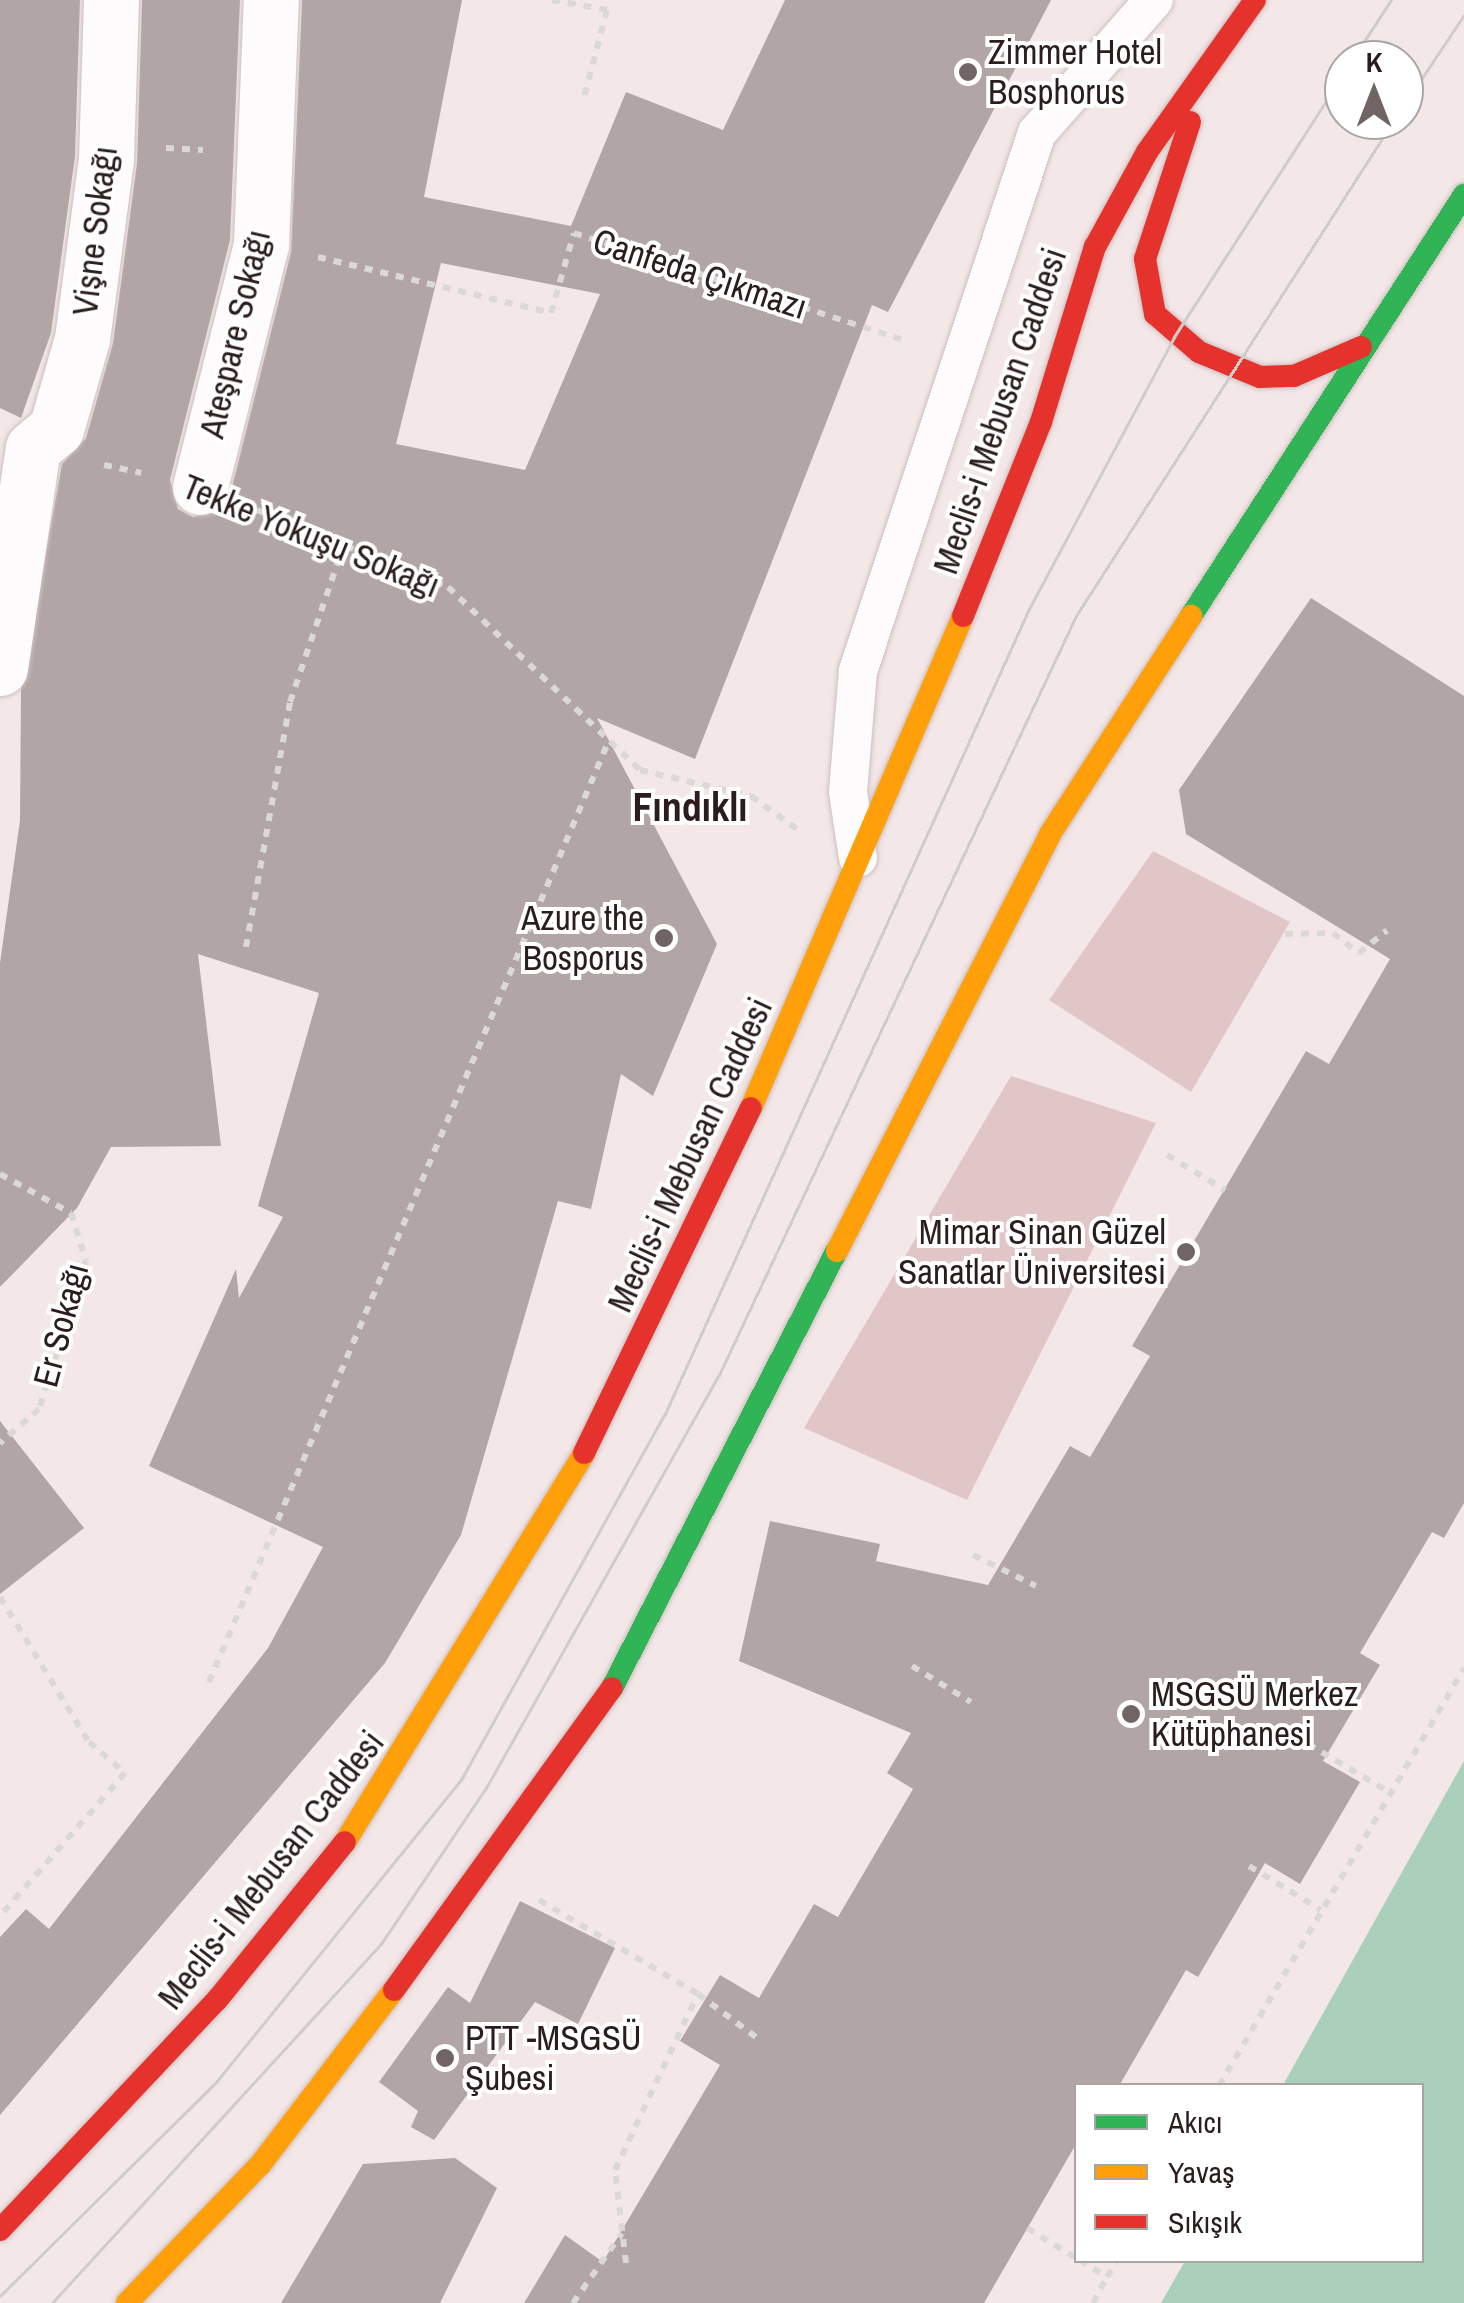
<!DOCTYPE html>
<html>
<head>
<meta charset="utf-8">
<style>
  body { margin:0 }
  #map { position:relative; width:1464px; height:2303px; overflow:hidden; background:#f4e7e7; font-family:"Archivo Narrow",sans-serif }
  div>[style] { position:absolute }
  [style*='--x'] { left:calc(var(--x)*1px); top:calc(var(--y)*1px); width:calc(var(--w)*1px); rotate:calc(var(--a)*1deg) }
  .green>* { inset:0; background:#e1c6c7 }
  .water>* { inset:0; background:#aacfba }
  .building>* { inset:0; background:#b2a5a6 }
  .path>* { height:6px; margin-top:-3px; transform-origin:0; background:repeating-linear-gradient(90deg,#dbd8d8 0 8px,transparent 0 16px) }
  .roads { filter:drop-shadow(0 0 2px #ccbfbf) drop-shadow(0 0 2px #ccbfbf) }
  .lane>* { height:38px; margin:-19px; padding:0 19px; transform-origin:19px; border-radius:19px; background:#fdfbfb }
  .street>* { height:55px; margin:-27.5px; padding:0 27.5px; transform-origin:27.5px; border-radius:27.5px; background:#fdfbfb }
  .fast>* { height:22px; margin:-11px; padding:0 11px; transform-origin:11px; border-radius:11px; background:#30b455 }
  .slow>* { height:22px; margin:-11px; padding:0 11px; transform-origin:11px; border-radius:11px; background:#ff9f0a }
  .jam>* { height:22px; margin:-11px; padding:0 11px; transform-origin:11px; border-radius:11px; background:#e5322d }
  .tram>* { height:2.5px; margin:-1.25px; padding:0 1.25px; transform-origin:1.25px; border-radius:1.25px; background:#d0cccc }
  .dots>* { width:28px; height:28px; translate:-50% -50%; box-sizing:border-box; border:5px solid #fff; border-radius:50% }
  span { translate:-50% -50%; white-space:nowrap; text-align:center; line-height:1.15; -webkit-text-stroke:8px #fff; paint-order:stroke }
  .poi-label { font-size:35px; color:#2b1d1e }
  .left { translate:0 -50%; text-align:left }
  .right { translate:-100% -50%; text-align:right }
  .street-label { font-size:35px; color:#2b1d1e }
  .quarter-label { font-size:40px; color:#2b1d1e; font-weight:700 }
  .legend { position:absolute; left:1074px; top:2083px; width:350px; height:180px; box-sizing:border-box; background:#fff; border:2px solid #aaa5a5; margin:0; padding:12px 18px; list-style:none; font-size:30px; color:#2b1d1e }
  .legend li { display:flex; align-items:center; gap:20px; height:50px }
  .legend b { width:50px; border:2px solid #aaa5a5 }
  .north { position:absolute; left:1324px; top:40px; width:100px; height:100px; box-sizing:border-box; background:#fff; border:2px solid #aaa5a5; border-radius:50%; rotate:0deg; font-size:28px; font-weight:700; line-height:40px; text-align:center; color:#2b1d1e }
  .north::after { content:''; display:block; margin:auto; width:35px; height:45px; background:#716464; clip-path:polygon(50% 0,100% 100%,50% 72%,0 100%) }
</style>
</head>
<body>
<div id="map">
  <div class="green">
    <div style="clip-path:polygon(1153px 851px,1290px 922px,1191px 1092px,1049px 1000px)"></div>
    <div style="clip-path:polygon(1011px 1076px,1156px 1123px,967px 1500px,804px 1428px)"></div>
  </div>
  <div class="water">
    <div style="clip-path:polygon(1464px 1761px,1464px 2303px,1161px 2303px,1185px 2261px,1422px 2260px,1422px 2086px,1283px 2085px)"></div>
  </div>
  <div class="building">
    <div style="clip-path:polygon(0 0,80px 0,75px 156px,51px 333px,21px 418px,0 408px)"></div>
    <div style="clip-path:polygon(evenodd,142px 0,240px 0,230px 240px,170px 480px,178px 509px,193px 517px,222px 509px,230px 495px,291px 252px,302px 0,462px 0,424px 197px,571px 226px,626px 92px,723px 130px,785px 0,1051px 0,888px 312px,872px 305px,695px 759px,597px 718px,717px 944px,653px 1096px,621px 1074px,591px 1209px,558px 1201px,461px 1535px,385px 1663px,0 2115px,0 1937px,26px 1909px,49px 1929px,268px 1648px,323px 1547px,149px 1466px,236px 1269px,239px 1298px,283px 1217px,258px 1206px,319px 993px,198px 954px,221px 1146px,111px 1147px,77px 1208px,0 1287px,0 963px,20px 820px,21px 690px,62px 464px,86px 438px,113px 343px,137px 163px,142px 0,441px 263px,600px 294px,525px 470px,396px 444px,441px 263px)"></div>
    <div style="clip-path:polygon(1311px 598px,1464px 696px,1464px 1503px,1444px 1538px,1432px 1532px,1360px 1653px,1380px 1665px,1323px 1761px,1360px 1782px,1300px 1884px,1265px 1863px,1198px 1977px,1186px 1970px,1119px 2086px,1076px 2086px,1076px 2144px,984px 2303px,524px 2303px,565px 2235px,603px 2262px,720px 2065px,680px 2041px,720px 1975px,759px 1998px,814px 1904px,838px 1917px,913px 1789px,887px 1773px,911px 1733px,739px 1661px,770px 1521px,880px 1544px,876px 1561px,988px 1585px,1070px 1446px,1090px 1457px,1150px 1356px,1132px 1346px,1306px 1051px,1329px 1064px,1390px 959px,1186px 834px,1179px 790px)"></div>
    <div style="clip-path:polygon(0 1421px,84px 1528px,0 1594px)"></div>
    <div style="clip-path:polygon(520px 1901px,615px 1948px,578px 2024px,535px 2002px,434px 2140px,411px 2127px,418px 2111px,379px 2082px,448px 1987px,470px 2003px)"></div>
    <div style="clip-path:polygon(455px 2158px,497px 2188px,440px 2303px,281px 2303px,363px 2164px)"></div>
  </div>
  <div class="path">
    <div style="--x:552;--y:0;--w:56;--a:10.3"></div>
    <div style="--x:607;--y:10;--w:94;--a:104.8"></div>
    <div style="--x:166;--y:148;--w:37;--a:3"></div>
    <div style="--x:318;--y:257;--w:240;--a:13.5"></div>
    <div style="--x:551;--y:313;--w:83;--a:-74"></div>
    <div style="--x:574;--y:233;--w:347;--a:18"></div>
    <div style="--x:104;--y:465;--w:38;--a:12"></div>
    <div style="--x:257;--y:510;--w:206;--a:22"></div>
    <div style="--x:448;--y:587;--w:265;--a:43.6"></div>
    <div style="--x:640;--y:770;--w:114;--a:13.2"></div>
    <div style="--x:751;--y:796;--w:62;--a:35.8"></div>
    <div style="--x:1285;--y:934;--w:48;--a:-1.2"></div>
    <div style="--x:1333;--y:933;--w:33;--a:38"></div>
    <div style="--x:1359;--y:953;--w:36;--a:-39"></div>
    <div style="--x:246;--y:947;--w:249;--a:-79.8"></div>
    <div style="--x:290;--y:702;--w:167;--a:-71.1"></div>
    <div style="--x:1167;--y:1155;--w:68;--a:31.1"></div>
    <div style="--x:0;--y:1174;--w:81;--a:28.8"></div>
    <div style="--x:71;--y:1213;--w:50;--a:72.6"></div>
    <div style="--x:86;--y:1261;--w:155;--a:107.6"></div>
    <div style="--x:39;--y:1409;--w:52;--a:138.9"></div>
    <div style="--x:973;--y:1555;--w:70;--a:26.2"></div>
    <div style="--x:0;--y:1597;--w:170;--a:58.5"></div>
    <div style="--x:89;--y:1742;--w:48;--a:40.7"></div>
    <div style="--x:125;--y:1773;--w:190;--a:131.2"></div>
    <div style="--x:912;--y:1666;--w:69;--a:31.4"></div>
    <div style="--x:209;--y:1682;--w:1023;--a:-66.99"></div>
    <div style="--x:1308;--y:1744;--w:96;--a:30.6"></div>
    <div style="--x:1249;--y:1866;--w:84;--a:31.4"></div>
    <div style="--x:539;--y:1900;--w:185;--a:30.6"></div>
    <div style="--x:1219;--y:2086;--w:485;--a:-59.6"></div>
    <div style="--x:1027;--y:2228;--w:57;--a:31.5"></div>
    <div style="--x:1080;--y:2260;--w:32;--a:32"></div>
    <div style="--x:1107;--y:2277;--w:20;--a:-60"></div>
    <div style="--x:626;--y:2263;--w:94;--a:-96.7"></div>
    <div style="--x:615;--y:2170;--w:195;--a:-64.8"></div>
    <div style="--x:698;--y:1994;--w:77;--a:36.6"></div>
    <div style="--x:573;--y:2303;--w:85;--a:-55"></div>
    <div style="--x:1093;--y:2303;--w:30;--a:-62"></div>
  </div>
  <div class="roads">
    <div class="lane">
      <div style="--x:858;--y:858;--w:67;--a:-98.6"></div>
      <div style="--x:848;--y:792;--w:121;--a:-85.3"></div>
      <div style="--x:858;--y:671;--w:567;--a:-71.6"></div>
      <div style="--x:1037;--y:133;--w:177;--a:-48.7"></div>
    </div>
    <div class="street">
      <div style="--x:200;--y:487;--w:251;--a:-75.9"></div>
      <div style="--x:261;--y:244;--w:244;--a:-87.7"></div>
      <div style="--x:0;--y:668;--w:222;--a:-81.5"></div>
      <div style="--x:33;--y:448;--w:30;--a:-40"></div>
      <div style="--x:56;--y:429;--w:94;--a:-73.9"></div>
      <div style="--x:82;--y:339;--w:182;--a:-82.4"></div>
      <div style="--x:106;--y:159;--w:159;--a:-88.2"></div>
    </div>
    <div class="fast">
      <div style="--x:1191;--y:616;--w:502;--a:-57.04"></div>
      <div style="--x:612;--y:1688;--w:492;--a:-62.8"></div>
    </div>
    <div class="slow">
      <div style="--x:751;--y:1108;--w:536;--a:-66.69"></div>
      <div style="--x:837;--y:1251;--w:468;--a:-62.9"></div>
      <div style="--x:1050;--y:834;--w:260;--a:-57.1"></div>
      <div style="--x:345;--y:1842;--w:457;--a:-58.4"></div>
      <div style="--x:127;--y:2303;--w:192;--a:-46.1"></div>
      <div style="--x:260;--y:2165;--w:220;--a:-52.6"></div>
    </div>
    <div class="jam">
      <div style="--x:1190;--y:122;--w:144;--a:108.2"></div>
      <div style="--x:1145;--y:259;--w:56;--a:79.7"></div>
      <div style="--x:1155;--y:314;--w:58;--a:40.8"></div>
      <div style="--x:1199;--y:352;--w:66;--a:22.3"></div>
      <div style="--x:1260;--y:377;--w:34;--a:-2"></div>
      <div style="--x:1294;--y:376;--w:73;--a:-23.4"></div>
      <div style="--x:963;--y:616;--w:209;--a:-68.1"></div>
      <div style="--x:1041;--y:422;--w:183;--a:-72.9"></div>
      <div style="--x:1095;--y:247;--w:108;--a:-61.3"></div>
      <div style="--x:1147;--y:152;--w:186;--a:-54.6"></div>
      <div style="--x:584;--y:1453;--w:383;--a:-64.2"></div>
      <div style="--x:394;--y:1990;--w:372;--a:-54.2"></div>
      <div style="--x:0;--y:2230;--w:316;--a:-46.7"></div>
      <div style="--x:217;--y:2000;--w:203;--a:-51"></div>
    </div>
  </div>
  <div class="tram">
    <div style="--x:1352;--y:60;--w:72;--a:-57"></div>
    <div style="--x:1404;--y:105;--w:108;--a:-56.3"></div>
    <div style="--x:0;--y:2296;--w:305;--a:-44.7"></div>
    <div style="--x:217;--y:2081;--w:390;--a:-51"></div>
    <div style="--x:462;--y:1778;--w:417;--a:-60.9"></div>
    <div style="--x:665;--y:1414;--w:883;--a:-65.67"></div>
    <div style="--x:1029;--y:609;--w:308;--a:-61.9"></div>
    <div style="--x:1174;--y:337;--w:314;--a:-57.2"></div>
    <div style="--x:52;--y:2303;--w:487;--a:-47.5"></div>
    <div style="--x:381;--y:1944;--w:188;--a:-56.1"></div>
    <div style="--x:486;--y:1788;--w:474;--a:-60.6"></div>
    <div style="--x:719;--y:1375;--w:839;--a:-64.81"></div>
    <div style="--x:1076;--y:616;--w:589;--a:-57.33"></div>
  </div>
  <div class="dots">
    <div style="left:968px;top:72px;background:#716464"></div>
    <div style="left:664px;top:938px;background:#716464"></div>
    <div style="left:1186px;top:1252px;background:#716464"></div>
    <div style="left:1131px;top:1714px;background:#716464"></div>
    <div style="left:445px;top:2058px;background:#716464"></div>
  </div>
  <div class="poi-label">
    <span class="left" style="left:988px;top:72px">Zimmer Hotel<br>Bosphorus</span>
    <span class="right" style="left:644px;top:938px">Azure the<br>Bosporus</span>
    <span class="right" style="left:1166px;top:1252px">Mimar Sinan Güzel<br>Sanatlar Üniversitesi</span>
    <span class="left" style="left:1151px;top:1714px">MSGSÜ Merkez<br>Kütüphanesi</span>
    <span class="left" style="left:465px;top:2058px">PTT -MSGSÜ<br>Şubesi</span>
  </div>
  <div class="street-label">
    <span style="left:95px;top:231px;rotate:-83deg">Vişne Sokağı</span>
    <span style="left:700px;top:274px;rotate:18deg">Canfeda Çıkmazı</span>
    <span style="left:235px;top:334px;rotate:-77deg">Ateşpare Sokağı</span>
    <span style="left:1000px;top:411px;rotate:-71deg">Meclis-i Mebusan Caddesi</span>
    <span style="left:311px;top:536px;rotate:22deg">Tekke Yokuşu Sokağı</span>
    <span style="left:690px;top:1155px;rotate:-65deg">Meclis-i Mebusan Caddesi</span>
    <span style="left:61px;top:1325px;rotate:-75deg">Er Sokağı</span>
    <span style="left:271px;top:1870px;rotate:-52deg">Meclis-i Mebusan Caddesi</span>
  </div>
  <div class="quarter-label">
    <span style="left:690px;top:807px">Fındıklı</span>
  </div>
  <ul class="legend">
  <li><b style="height:12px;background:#30b455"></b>Akıcı</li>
  <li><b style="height:12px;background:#ff9f0a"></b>Yavaş</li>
  <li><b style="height:12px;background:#e5322d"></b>Sıkışık</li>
  </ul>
  <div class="north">K</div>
</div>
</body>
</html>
